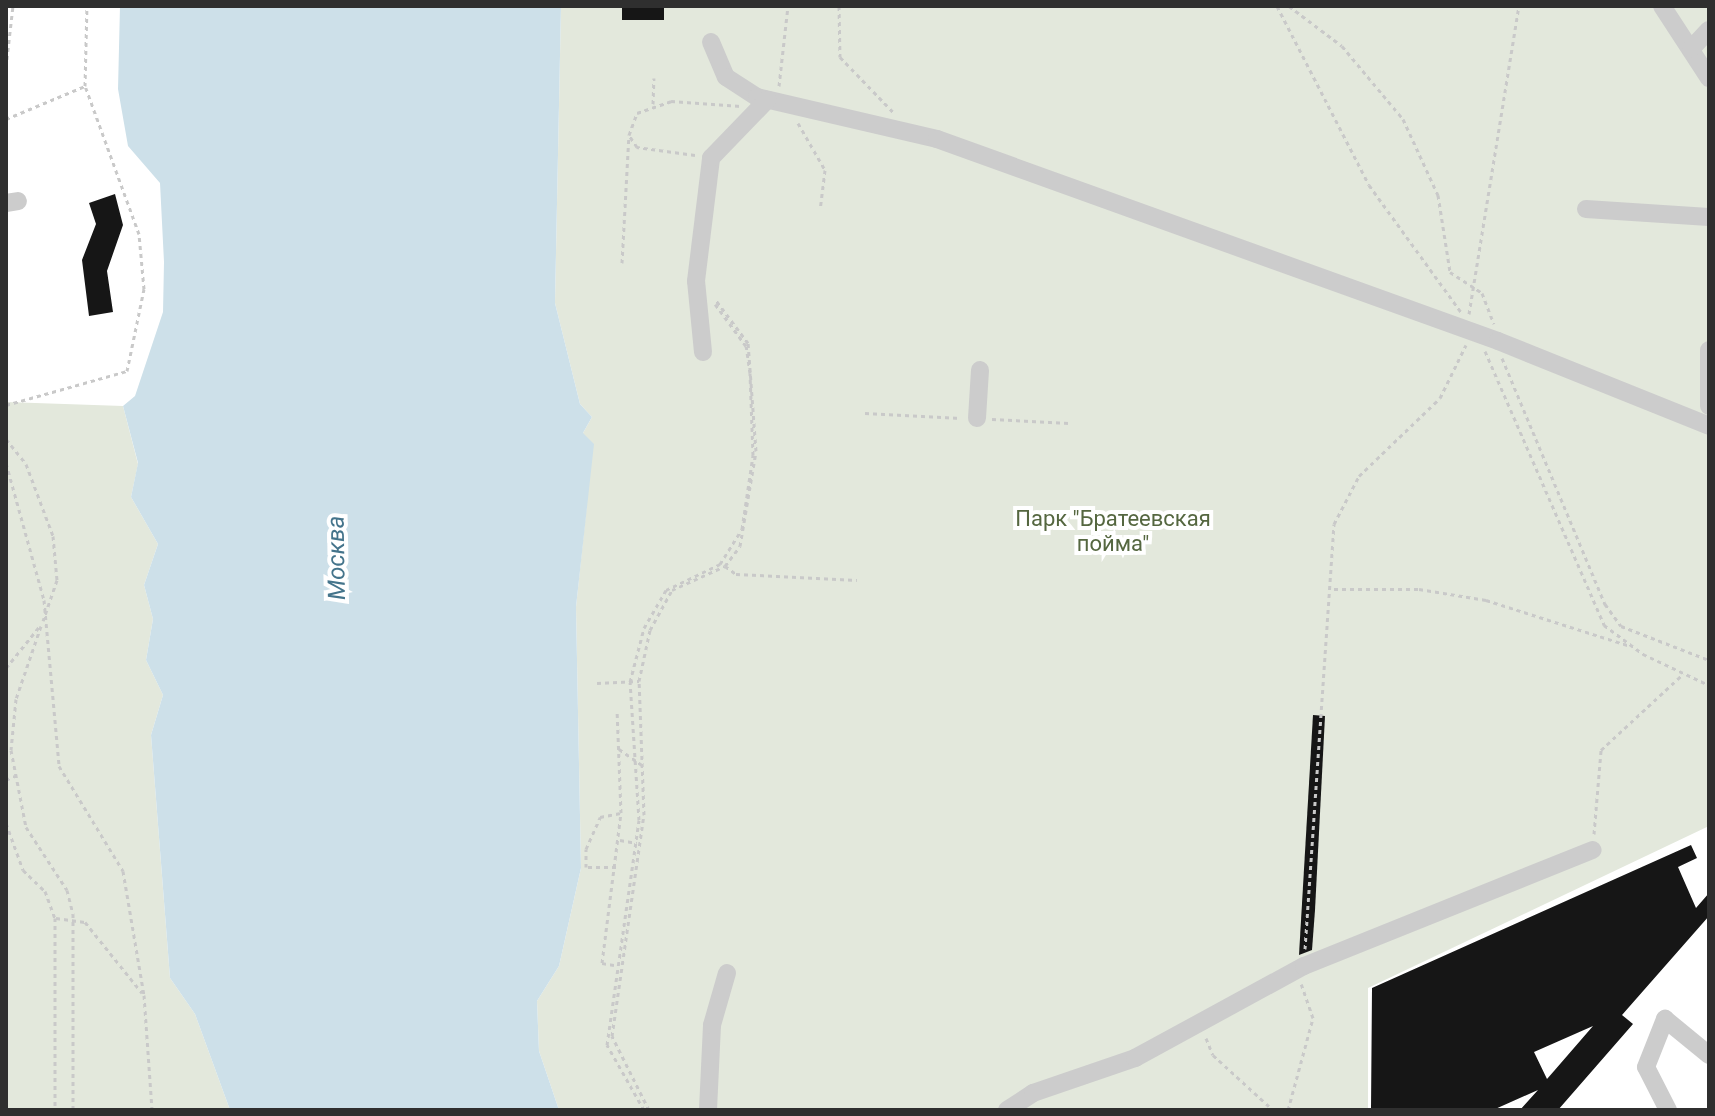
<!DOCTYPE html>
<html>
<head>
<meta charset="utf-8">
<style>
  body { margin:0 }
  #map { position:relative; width:1715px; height:1116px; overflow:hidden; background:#fff; font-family:Roboto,sans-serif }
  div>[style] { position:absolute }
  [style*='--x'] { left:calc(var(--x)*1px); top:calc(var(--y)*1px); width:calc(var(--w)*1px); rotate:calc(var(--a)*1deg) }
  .green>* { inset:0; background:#e3e8dc }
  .water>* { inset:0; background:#cde0e9 }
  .building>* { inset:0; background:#161616; transform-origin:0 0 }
  .path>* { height:3px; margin-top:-1.5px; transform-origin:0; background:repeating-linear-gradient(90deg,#c9c9c9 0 4px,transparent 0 8px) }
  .minor>* { height:18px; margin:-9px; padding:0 9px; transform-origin:9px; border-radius:9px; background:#ccc }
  span { translate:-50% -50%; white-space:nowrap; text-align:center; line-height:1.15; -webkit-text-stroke:8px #fff; paint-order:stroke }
  .park-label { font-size:22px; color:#556740 }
  .water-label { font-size:24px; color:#44748b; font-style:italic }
  .frame { position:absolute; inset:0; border:8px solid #2f2f2f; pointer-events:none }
</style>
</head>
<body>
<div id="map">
  <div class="green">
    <div style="clip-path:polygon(561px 6px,1709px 6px,1709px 826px,1368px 988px,1368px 1110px,559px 1110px,539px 1051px,537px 1001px,559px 966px,581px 868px,576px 607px,587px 503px,583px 433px,592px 417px,580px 404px,555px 303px)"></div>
    <div style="clip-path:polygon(6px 402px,123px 406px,138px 464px,131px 497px,158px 544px,144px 585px,153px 619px,146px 660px,163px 695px,151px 735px,170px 978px,195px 1014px,230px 1110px,6px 1110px)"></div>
  </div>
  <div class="water">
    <div style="clip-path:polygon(120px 6px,561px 6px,555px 303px,580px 404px,592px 417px,583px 433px,594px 444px,576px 607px,581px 868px,559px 966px,537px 1001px,539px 1051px,559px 1110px,230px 1110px,195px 1014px,170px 978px,151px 735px,163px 695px,146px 660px,153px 619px,144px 585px,158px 544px,131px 497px,138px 463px,123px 406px,135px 396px,163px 312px,164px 262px,160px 183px,128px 146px,118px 89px)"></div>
  </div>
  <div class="building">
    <div style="left:622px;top:6px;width:42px;height:14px"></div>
    <div style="clip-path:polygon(115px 194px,123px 225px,107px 271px,113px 312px,89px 316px,82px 260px,96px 224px,89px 203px)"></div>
    <div style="clip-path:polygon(1313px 715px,1325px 716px,1315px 910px,1312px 950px,1299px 955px)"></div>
    <div style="clip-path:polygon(evenodd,1691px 845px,1697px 858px,1678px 867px,1696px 908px,1709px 893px,1709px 916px,1622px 1015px,1633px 1024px,1558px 1110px,1520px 1110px,1538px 1090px,1493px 1110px,1371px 1110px,1372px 988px,1691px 845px,1593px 1026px,1554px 1071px,1547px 1079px,1534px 1052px,1593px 1026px)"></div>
  </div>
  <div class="path">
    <div style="--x:839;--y:6;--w:51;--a:88.9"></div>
    <div style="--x:840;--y:57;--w:78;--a:46"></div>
    <div style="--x:1277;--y:6;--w:201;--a:62.8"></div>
    <div style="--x:1369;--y:185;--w:157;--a:54.1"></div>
    <div style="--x:1289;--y:6;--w:66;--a:37"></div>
    <div style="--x:1342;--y:46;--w:95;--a:50.1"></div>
    <div style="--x:1403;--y:119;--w:84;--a:65.3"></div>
    <div style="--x:1438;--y:195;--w:78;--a:81.1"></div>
    <div style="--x:1450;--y:272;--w:38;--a:33"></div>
    <div style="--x:1482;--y:293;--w:33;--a:69"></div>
    <div style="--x:6;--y:67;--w:61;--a:-83.5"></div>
    <div style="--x:779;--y:86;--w:81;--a:-83.6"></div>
    <div style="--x:653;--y:104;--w:26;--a:-88"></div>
    <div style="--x:6;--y:119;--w:86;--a:-22.7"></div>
    <div style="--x:85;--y:86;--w:80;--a:-88.6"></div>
    <div style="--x:798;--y:123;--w:54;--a:60.1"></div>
    <div style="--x:825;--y:170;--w:38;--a:97"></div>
    <div style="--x:695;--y:155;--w:59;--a:-172.1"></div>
    <div style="--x:637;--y:147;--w:14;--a:-124"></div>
    <div style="--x:629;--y:135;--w:23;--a:-70"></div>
    <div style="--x:637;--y:113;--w:36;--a:-19"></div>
    <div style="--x:671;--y:101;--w:70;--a:4.1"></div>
    <div style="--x:622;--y:263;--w:128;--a:-86.9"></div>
    <div style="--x:1469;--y:314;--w:312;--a:-80.8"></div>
    <div style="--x:1485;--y:351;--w:299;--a:66.5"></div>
    <div style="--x:1604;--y:625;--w:49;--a:36.6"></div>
    <div style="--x:1643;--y:654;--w:73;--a:25.2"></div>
    <div style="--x:1502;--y:358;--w:267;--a:67.3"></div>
    <div style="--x:1605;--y:604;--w:27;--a:54"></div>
    <div style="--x:1621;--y:626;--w:94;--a:21.1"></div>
    <div style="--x:6;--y:405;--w:126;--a:-15.7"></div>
    <div style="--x:127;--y:371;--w:84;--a:-78.3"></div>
    <div style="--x:144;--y:289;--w:55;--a:-95.2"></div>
    <div style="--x:139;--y:234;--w:158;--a:-110"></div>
    <div style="--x:865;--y:413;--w:96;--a:3"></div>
    <div style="--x:992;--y:419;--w:77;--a:3"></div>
    <div style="--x:6;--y:439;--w:32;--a:51"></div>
    <div style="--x:26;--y:464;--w:77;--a:69.4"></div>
    <div style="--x:53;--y:536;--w:44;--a:84.8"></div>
    <div style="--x:57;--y:580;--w:43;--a:108.9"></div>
    <div style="--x:6;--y:463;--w:142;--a:74.5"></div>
    <div style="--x:44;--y:600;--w:167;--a:84.8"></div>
    <div style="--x:59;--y:766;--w:123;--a:58.6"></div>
    <div style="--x:123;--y:871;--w:126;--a:80.4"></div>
    <div style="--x:144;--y:995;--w:115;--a:86"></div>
    <div style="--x:725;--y:566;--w:14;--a:36"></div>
    <div style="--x:736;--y:574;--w:121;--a:2.8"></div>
    <div style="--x:1334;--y:589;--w:85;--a:0"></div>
    <div style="--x:1419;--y:589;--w:68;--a:9.3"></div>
    <div style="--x:1486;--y:600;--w:151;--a:17.7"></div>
    <div style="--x:41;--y:626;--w:77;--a:108.9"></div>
    <div style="--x:16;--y:699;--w:51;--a:95.6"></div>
    <div style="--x:11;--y:750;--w:78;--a:79"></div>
    <div style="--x:26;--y:827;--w:75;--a:56.9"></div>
    <div style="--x:67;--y:890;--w:25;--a:76"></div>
    <div style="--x:73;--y:914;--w:196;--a:90"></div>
    <div style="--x:6;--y:668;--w:53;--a:-51.2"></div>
    <div style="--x:597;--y:683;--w:42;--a:-2.7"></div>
    <div style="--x:619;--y:749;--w:28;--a:35"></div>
    <div style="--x:6;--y:780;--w:10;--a:-24"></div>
    <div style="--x:6;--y:823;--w:50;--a:70.1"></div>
    <div style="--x:23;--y:870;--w:30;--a:44"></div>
    <div style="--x:45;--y:891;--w:29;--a:70"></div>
    <div style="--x:55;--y:918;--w:192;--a:90"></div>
    <div style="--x:1594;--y:834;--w:84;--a:-85.2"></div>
    <div style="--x:1601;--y:750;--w:112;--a:-42.8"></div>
    <div style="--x:620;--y:840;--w:17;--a:10"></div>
    <div style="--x:616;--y:867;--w:30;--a:180"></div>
    <div style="--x:586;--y:867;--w:18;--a:-90"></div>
    <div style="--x:586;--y:849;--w:35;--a:-66"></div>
    <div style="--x:600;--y:817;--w:21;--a:-11"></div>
    <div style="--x:56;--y:918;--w:29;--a:8"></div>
    <div style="--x:85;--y:922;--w:91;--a:51.2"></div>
    <div style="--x:1305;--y:949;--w:426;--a:-86.1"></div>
    <div style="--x:1334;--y:524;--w:54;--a:-62.5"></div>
    <div style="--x:1359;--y:476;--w:112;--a:-43.9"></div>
    <div style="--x:1440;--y:398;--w:59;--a:-63.9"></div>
    <div style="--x:614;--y:965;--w:12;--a:-171"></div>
    <div style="--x:602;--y:963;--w:151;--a:-82.8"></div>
    <div style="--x:621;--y:813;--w:102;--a:-92.2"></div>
    <div style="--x:1206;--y:1038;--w:18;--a:68"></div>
    <div style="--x:1213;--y:1055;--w:81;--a:42.5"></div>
    <div style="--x:644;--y:1110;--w:75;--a:-119.6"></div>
    <div style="--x:607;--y:1045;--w:227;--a:-81.9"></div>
    <div style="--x:639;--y:820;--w:138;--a:-93.7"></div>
    <div style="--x:630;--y:682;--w:56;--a:-75.5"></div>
    <div style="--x:644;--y:628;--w:44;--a:-59.9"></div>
    <div style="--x:666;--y:590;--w:60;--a:-25.7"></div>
    <div style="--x:720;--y:564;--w:41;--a:-57.8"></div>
    <div style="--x:742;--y:529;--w:75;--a:-81.5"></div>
    <div style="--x:753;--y:455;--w:82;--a:-92.1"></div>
    <div style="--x:750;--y:373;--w:27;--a:-98"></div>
    <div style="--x:746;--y:346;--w:52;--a:-126.4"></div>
    <div style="--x:649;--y:1110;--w:83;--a:-116.6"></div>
    <div style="--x:612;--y:1036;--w:223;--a:-81.8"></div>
    <div style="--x:644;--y:815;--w:134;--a:-92.1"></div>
    <div style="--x:639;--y:681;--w:52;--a:-77.8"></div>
    <div style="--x:650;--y:630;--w:46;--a:-61.2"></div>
    <div style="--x:672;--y:590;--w:58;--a:-24.4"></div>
    <div style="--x:725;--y:566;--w:25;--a:-53"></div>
    <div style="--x:740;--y:546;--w:96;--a:-80.4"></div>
    <div style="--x:756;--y:451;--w:108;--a:-94.2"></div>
    <div style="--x:748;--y:343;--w:55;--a:-126.9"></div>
    <div style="--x:1288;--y:1110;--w:95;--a:-74.8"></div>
    <div style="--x:1313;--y:1018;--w:36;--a:-109"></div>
  </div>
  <div class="minor">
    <div style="--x:1662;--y:6;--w:86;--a:56.9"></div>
    <div style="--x:711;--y:42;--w:38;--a:67"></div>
    <div style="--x:726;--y:77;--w:37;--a:33"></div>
    <div style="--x:757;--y:97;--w:185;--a:13.1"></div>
    <div style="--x:937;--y:139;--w:596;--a:19.8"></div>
    <div style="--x:1498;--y:341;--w:227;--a:21.9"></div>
    <div style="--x:1691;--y:49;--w:26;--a:-47"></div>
    <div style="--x:6;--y:203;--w:12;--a:-9"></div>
    <div style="--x:1586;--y:209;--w:123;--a:3.7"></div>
    <div style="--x:1709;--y:350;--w:56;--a:90"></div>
    <div style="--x:703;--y:352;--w:71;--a:-95.6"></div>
    <div style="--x:696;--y:281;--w:124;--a:-83"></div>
    <div style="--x:711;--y:158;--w:81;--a:-46"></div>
    <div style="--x:977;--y:418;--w:48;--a:-86.4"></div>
    <div style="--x:708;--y:1110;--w:85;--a:-87.3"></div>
    <div style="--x:712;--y:1025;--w:54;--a:-73.9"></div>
    <div style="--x:1007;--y:1110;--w:31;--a:-33"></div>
    <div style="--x:1033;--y:1093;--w:108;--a:-18.9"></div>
    <div style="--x:1135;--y:1058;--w:192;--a:-28.6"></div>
    <div style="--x:1304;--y:966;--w:311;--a:-21.9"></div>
    <div style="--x:1668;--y:1110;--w:48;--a:-117.1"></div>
    <div style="--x:1646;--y:1067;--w:52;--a:-68.4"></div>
    <div style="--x:1665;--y:1019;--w:57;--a:39.3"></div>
  </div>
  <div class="park-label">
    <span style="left:1113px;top:531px">Парк "Братеевская<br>пойма"</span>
  </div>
  <div class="water-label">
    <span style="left:337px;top:558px;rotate:-91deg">Москва</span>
  </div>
  <div class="frame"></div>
</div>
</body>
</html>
